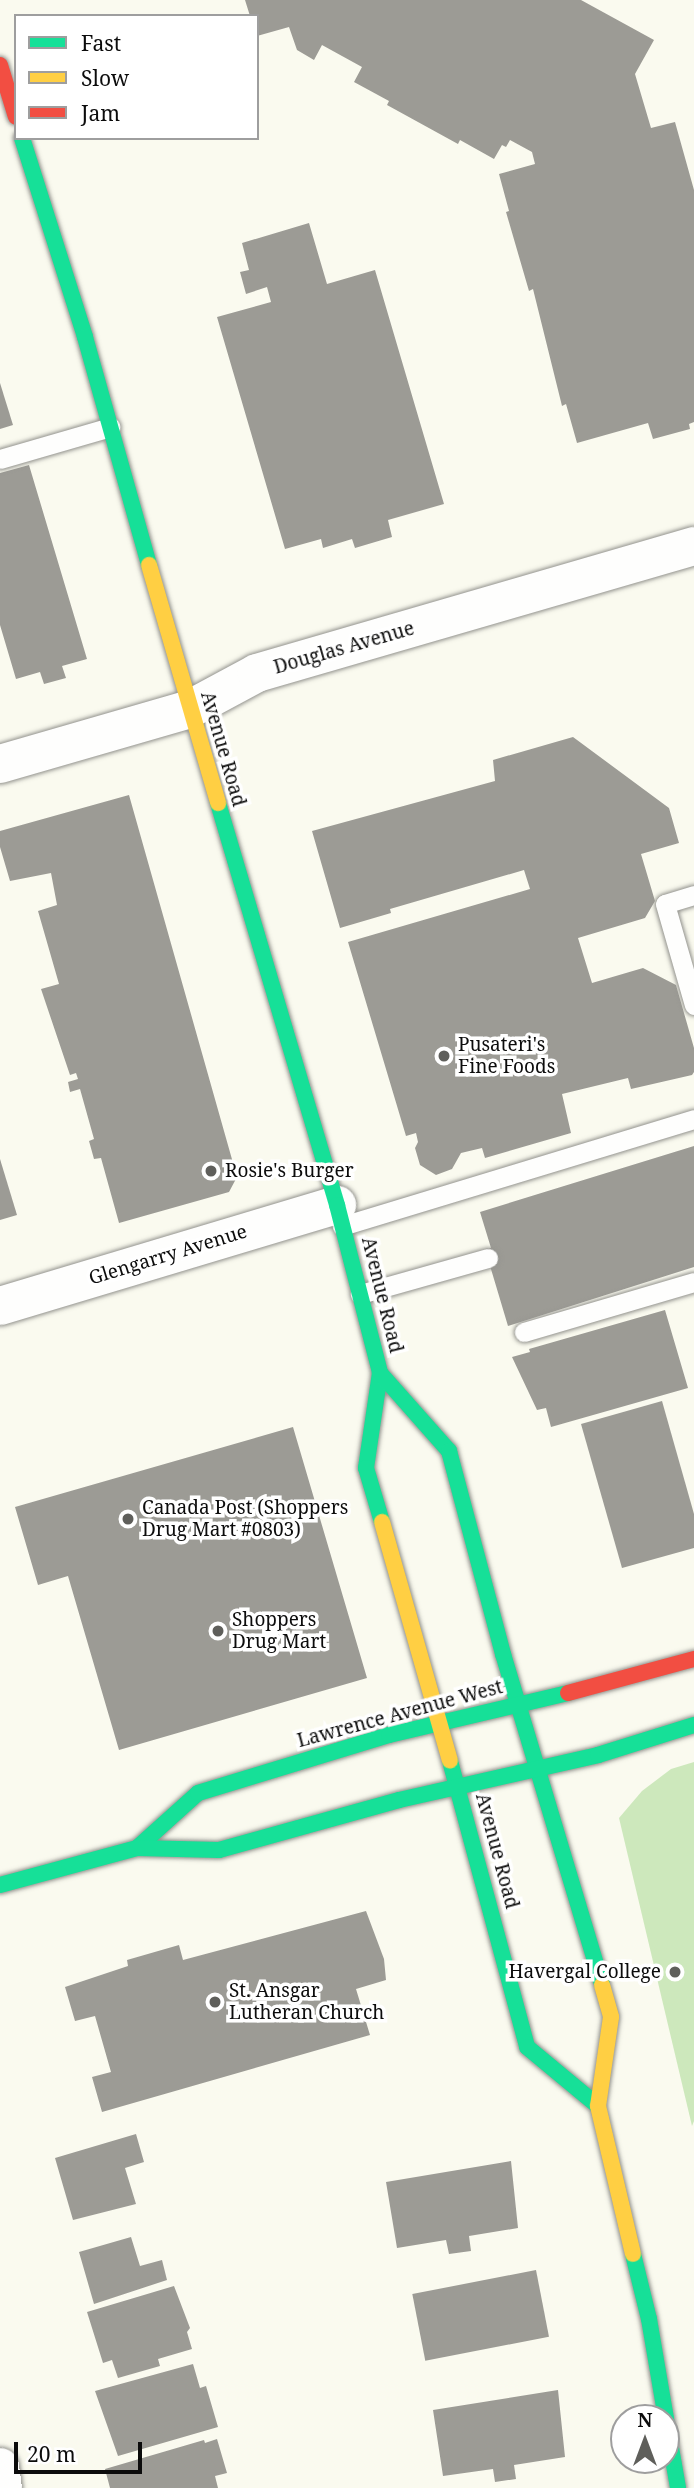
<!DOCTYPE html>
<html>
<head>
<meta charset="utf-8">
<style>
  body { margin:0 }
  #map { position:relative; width:694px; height:2488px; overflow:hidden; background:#fafaef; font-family:"Noto Serif",serif }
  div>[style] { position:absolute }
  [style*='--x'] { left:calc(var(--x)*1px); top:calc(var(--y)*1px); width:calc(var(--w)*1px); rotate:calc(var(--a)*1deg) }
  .forest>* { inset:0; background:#cde8bc }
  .building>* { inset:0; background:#9c9b95; transform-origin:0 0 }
  .roads { filter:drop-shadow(0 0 2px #93938e) drop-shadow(0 0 2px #93938e) }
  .lane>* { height:19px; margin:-9.5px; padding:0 9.5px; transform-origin:9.5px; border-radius:9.5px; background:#fefefd }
  .street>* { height:38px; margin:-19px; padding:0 19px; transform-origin:19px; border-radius:19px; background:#fefefd }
  .fast>* { height:16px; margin:-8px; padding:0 8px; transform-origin:8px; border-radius:8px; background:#16e098 }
  .slow>* { height:16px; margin:-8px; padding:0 8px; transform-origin:8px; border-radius:8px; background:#ffcf43 }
  .jam>* { height:16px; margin:-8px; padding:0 8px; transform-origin:8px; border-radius:8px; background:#f24e42 }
  .dots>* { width:19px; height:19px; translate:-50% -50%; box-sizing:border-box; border:4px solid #fff; border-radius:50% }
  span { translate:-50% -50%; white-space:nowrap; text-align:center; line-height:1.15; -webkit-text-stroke:7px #fff; paint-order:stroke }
  .street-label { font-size:19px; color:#0c0c0c }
  .poi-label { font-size:19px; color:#0c0c0c }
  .left { translate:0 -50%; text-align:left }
  .right { translate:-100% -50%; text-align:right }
  .legend { position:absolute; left:14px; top:14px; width:245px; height:126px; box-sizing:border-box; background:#fff; border:2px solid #9e9e9e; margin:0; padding:9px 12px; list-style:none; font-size:21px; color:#0c0c0c }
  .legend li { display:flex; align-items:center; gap:14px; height:35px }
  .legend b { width:35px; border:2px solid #9e9e9e }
  .north { position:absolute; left:610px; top:2404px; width:70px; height:70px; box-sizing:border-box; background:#fff; border:2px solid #9e9e9e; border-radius:50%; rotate:0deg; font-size:19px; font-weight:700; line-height:28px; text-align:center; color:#0c0c0c }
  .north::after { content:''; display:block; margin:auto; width:24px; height:32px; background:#5f5f5b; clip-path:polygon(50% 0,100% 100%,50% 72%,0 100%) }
  .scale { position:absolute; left:14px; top:2442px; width:128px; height:32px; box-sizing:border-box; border:4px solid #0c0c0c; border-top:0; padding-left:9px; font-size:21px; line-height:24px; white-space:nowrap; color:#0c0c0c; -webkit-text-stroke:5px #fff; paint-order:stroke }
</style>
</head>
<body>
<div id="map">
  <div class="forest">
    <div style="clip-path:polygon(694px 1762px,694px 2121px,692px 2126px,619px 1818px,642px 1791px,671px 1769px)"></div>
  </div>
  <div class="building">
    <div style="clip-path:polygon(245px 0,581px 0,654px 40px,635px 74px,651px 128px,675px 122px,694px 190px,694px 422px,689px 424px,690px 429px,653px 439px,648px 423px,577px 443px,566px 404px,562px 406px,533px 289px,529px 291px,506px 212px,509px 211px,499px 174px,535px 164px,532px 152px,510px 140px,506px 147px,502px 145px,494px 159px,460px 140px,458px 144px,387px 105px,389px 101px,354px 82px,362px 67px,322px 45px,314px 60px,297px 50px,289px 27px,257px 36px,257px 16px,250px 16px)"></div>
    <div style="clip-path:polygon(309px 223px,327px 284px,375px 270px,444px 504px,388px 520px,392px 537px,355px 548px,352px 539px,323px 548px,321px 539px,285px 549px,217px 317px,271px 302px,267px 287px,246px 294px,240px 272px,249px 270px,242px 243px)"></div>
    <div style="clip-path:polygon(0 383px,13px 425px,0 429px)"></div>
    <div style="clip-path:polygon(29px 465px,87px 659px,62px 666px,66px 678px,44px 684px,40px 672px,16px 679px,0 625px,0 473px)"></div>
    <div style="clip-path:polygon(573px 737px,669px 808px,679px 843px,641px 854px,655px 901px,645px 918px,578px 938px,592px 983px,643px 968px,676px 985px,694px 1048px,694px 1072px,692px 1075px,631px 1089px,628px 1078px,562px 1094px,571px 1133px,485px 1158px,482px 1148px,461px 1153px,452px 1169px,436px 1175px,420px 1165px,415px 1148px,418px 1142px,416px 1133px,406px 1136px,348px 942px,530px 889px,524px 870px,390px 909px,391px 913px,340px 928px,312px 831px,495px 781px,493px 760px)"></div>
    <div style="clip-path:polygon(129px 795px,237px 1177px,229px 1192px,119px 1223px,101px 1158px,94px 1159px,89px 1141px,94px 1139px,80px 1089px,70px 1092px,68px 1082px,78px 1079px,76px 1073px,70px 1075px,41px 989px,59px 984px,38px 911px,57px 905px,51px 873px,10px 881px,0 847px,0 831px)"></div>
    <div style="clip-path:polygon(694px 1146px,694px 1267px,508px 1326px,485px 1249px,491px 1248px,480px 1212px)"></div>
    <div style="clip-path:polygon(0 1159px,17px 1215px,0 1220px)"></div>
    <div style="clip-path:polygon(665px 1310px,688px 1388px,551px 1427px,546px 1408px,537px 1410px,512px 1357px,530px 1352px,529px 1349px)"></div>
    <div style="clip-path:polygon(662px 1401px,694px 1514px,694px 1548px,622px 1568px,581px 1424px)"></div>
    <div style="clip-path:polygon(293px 1427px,367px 1678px,119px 1750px,68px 1576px,38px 1585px,15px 1507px)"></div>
    <div style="clip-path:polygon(366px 1911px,384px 1959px,386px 1980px,356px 1989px,370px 2035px,102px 2112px,92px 2077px,111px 2072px,95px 2016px,75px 2021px,65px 1987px,128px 1966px,127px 1960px,179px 1945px,183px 1960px)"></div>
    <div style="clip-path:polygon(136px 2134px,144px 2162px,125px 2168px,136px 2204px,73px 2220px,55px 2158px)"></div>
    <div style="clip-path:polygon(511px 2161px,518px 2228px,469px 2236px,471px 2251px,449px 2254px,446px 2240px,397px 2248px,386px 2182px)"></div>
    <div style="clip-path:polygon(131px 2237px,140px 2266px,162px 2260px,167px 2280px,94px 2304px,79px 2252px)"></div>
    <div style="left:536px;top:2270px;width:68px;height:126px;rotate:79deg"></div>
    <div style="clip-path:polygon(174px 2286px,190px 2328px,187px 2332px,192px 2349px,158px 2359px,160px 2366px,118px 2378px,112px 2360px,103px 2363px,87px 2312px)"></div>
    <div style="clip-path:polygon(193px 2364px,200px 2388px,206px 2386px,218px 2427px,118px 2456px,95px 2391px)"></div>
    <div style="clip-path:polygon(558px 2390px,565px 2457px,514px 2465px,516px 2479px,495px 2482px,493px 2469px,443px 2476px,433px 2410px)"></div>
    <div style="clip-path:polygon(217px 2439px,227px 2473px,215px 2476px,218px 2488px,110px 2488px,105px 2469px,204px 2440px,205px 2443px)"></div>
  </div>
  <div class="roads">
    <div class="lane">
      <div style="--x:0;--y:459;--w:115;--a:-16.2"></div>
      <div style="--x:694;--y:895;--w:30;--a:163"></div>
      <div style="--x:665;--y:904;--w:105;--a:74"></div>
      <div style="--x:342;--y:1226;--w:368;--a:-16.9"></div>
      <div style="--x:360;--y:1294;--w:133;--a:-15.7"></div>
      <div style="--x:524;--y:1332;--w:177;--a:-16.4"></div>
    </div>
    <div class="street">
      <div style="--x:0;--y:764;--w:198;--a:-16.1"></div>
      <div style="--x:190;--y:709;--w:76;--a:-28.2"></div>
      <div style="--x:257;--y:673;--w:455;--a:-16.2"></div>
      <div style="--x:0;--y:1306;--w:352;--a:-16.7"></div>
      <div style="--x:0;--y:2467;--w:21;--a:82"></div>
    </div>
    <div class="fast">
      <div style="--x:22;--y:138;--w:209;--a:72.4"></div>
      <div style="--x:85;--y:337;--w:237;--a:74.3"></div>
      <div style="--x:218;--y:803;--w:419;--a:73.5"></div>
      <div style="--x:337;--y:1205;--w:173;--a:75.6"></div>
      <div style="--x:380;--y:1373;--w:96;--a:98.4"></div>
      <div style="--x:366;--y:1468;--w:56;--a:73.5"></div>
      <div style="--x:380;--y:1373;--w:104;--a:48.5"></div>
      <div style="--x:449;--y:1451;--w:210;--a:75.1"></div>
      <div style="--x:503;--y:1654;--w:345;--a:73.3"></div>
      <div style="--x:450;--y:1761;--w:296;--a:74.9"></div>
      <div style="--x:527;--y:2047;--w:92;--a:39.7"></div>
      <div style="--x:137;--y:1848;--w:82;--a:-42"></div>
      <div style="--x:198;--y:1793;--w:200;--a:-16.9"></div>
      <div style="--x:389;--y:1735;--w:184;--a:-13.2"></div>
      <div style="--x:0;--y:1885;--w:142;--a:-15.1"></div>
      <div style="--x:137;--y:1848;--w:82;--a:1.4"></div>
      <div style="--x:219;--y:1850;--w:187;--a:-15.5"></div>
      <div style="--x:399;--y:1800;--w:204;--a:-12.7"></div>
      <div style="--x:598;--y:1755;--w:101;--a:-17.4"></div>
      <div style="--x:633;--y:2254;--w:67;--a:76.2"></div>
      <div style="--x:649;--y:2319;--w:100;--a:80.3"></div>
      <div style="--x:666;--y:2419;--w:70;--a:80.1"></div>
    </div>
    <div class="slow">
      <div style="--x:149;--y:565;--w:248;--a:73.8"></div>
      <div style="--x:382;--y:1522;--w:248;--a:74.1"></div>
      <div style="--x:602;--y:1985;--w:33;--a:74"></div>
      <div style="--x:611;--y:2017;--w:90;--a:98.3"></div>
      <div style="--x:598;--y:2106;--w:152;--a:76.7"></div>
    </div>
    <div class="jam">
      <div style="--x:0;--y:65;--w:54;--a:72.9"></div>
      <div style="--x:568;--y:1693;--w:131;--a:-15.1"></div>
    </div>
  </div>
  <div class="dots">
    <div style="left:444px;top:1056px;background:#5f5f5b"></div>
    <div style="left:211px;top:1171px;background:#5f5f5b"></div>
    <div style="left:128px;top:1519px;background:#5f5f5b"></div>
    <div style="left:218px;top:1631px;background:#5f5f5b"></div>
    <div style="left:675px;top:1972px;background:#5f5f5b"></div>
    <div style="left:215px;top:2002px;background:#5f5f5b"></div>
  </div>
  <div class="street-label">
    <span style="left:344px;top:648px;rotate:-16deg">Douglas Avenue</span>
    <span style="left:223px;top:749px;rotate:74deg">Avenue Road</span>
    <span style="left:168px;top:1255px;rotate:-17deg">Glengarry Avenue</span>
    <span style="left:382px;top:1295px;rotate:76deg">Avenue Road</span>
    <span style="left:400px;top:1714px;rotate:-15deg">Lawrence Avenue West</span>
    <span style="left:497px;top:1851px;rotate:75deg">Avenue Road</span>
  </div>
  <div class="poi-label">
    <span class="left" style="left:458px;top:1056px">Pusateri's<br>Fine Foods</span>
    <span class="left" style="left:225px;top:1171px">Rosie's Burger</span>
    <span class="left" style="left:142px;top:1519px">Canada Post (Shoppers<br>Drug Mart #0803)</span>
    <span class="left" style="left:232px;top:1631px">Shoppers<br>Drug Mart</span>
    <span class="right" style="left:661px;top:1972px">Havergal College</span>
    <span class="left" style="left:229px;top:2002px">St. Ansgar<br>Lutheran Church</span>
  </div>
  <ul class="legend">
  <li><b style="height:9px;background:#16e098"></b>Fast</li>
  <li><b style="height:9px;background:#ffcf43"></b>Slow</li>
  <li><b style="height:9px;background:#f24e42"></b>Jam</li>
  </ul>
  <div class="north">N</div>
  <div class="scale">20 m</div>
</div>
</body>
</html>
